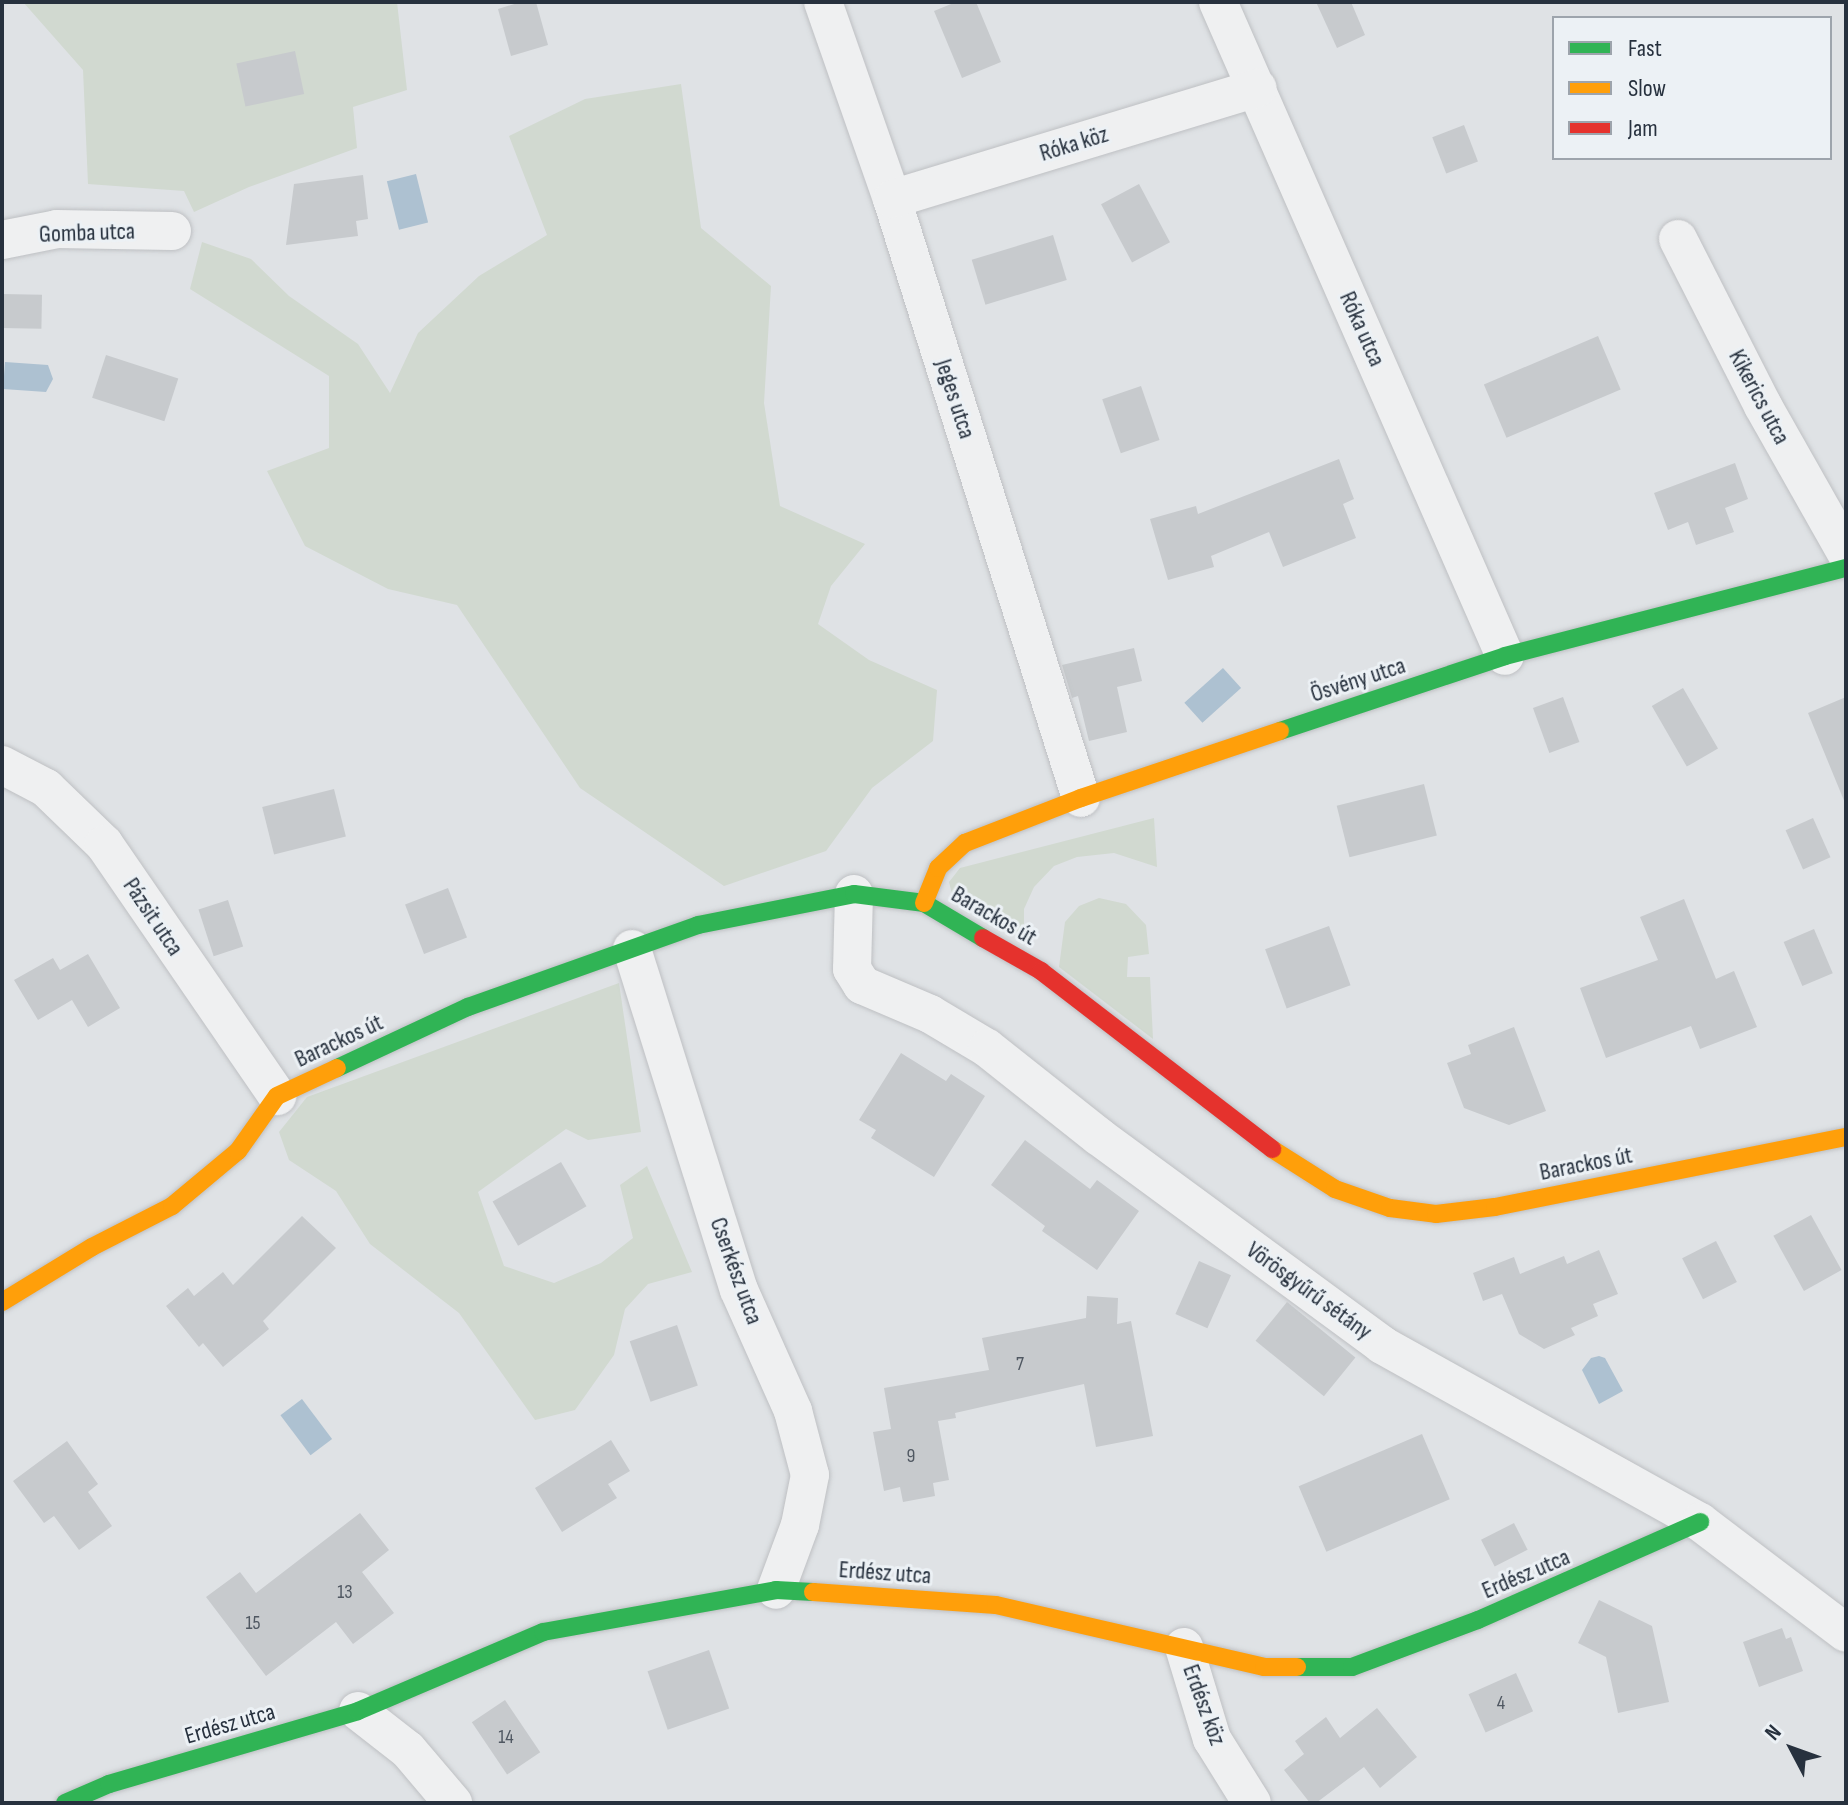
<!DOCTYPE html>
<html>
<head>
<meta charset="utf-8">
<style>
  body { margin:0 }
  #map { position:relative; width:1848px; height:1805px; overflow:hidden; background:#dfe2e5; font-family:"Sofia Sans Condensed",sans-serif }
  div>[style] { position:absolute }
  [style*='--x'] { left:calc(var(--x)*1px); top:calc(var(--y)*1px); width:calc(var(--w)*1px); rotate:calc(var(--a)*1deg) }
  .green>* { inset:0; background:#d1d9d0 }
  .water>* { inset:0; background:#adc1d1; transform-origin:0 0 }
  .building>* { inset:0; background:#c7cacd; transform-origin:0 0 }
  .roads { filter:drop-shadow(0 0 2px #bec0c3) drop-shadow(0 0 2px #bec0c3) }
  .street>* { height:38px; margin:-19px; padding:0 19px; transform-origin:19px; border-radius:19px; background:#eff0f1 }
  .fast>* { height:18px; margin:-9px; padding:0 9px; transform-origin:9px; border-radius:9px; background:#30b455 }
  .slow>* { height:18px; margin:-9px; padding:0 9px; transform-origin:9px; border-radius:9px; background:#ff9f0a }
  .jam>* { height:18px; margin:-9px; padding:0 9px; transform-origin:9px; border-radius:9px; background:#e5322d }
  span { translate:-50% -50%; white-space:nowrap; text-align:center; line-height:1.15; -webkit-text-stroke:6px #ecf1f5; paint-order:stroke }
  .number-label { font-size:20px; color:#505862 }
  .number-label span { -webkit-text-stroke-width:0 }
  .street-label { font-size:24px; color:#27313e }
  .frame { position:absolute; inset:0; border:4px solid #27313e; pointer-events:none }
  .legend { position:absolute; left:1552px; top:16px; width:280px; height:144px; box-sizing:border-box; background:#ecf1f5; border:2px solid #9da4ac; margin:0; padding:10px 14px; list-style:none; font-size:24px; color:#27313e }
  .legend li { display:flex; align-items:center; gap:16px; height:40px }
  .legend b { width:40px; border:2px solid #9da4ac }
  .north { position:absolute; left:1752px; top:1709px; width:80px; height:80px; -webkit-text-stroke:6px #ecf1f5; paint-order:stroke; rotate:311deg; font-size:22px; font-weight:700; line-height:32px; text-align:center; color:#27313e }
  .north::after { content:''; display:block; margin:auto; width:28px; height:36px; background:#27313e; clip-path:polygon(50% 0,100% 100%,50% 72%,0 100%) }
</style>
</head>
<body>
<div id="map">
  <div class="green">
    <div style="clip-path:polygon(23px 2px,397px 2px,407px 90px,353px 107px,357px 148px,249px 187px,194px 212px,184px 191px,88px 184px,83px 70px)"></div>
    <div style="clip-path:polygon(681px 84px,701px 228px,771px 286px,764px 403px,780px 506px,865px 544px,831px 586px,818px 624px,869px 660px,937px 690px,933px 741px,872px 788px,826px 851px,724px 886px,580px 788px,457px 605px,388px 589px,305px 546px,267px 471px,329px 448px,329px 376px,190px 289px,202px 242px,251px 259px,289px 296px,358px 344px,390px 393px,418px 333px,479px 276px,547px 235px,509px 136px,585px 99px)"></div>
    <div style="clip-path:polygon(1154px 818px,1157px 867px,1114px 853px,1077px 857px,1054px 866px,1034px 887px,1024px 909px,1024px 937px,954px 902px,949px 882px,960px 868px)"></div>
    <div style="clip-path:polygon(1099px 898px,1126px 904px,1146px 925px,1149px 954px,1128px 957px,1127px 977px,1150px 977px,1153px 1039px,1059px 967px,1065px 922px,1079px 906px)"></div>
    <div style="clip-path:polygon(619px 983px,641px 1132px,588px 1140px,566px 1129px,478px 1192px,504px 1266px,554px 1283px,601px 1263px,633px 1238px,620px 1185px,647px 1166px,692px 1272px,648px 1284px,625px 1309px,614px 1355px,575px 1410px,535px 1420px,459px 1313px,370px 1244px,336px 1191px,289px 1160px,279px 1132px,307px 1097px)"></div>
  </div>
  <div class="water">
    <div style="left:416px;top:174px;width:50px;height:30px;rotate:76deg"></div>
    <div style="clip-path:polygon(5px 362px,48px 365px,53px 379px,46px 392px,3px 389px)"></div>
    <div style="left:1223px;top:668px;width:27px;height:52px;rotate:48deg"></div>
    <div style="clip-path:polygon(1599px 1356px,1605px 1358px,1623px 1391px,1599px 1404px,1582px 1370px,1591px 1358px)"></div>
    <div style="left:302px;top:1399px;width:50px;height:27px;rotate:53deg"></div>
  </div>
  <div class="building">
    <div style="clip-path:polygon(521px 2px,536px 2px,548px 45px,511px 56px,498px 9px)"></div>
    <div style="clip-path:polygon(956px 2px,976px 2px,1001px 62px,962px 78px,934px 11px)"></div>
    <div style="clip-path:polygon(1316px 2px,1351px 2px,1365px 35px,1337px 48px)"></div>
    <div style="left:295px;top:51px;width:44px;height:60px;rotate:78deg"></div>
    <div style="left:1464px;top:125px;width:39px;height:34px;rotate:69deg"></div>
    <div style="clip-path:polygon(363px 175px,368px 219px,356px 221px,358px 236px,286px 245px,294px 184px)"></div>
    <div style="left:1139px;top:184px;width:66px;height:43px;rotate:62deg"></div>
    <div style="left:1053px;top:235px;width:47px;height:85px;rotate:73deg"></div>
    <div style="left:2px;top:294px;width:40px;height:34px;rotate:1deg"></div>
    <div style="left:1598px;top:336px;width:58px;height:124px;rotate:67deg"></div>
    <div style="left:106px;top:355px;width:76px;height:45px;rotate:18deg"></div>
    <div style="left:1141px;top:386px;width:57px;height:41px;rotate:71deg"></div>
    <div style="clip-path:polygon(1339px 459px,1354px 499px,1343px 504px,1356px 538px,1283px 567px,1269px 532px,1211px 556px,1214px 567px,1168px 580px,1150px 519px,1196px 506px,1198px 514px)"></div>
    <div style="clip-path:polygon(1735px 463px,1748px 499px,1725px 508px,1734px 532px,1696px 545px,1688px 522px,1668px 530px,1654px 493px)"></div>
    <div style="clip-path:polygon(1134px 648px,1142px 681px,1117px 687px,1127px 732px,1089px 741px,1078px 696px,1072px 698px,1062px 665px)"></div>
    <div style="left:1683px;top:688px;width:70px;height:36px;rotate:60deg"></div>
    <div style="left:1563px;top:697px;width:48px;height:32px;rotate:70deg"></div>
    <div style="clip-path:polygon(1846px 697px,1846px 803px,1845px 803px,1808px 713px)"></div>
    <div style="left:1424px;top:784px;width:53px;height:90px;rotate:76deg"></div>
    <div style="left:334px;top:789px;width:49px;height:74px;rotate:76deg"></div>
    <div style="left:1813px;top:818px;width:43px;height:30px;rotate:66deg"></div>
    <div style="left:448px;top:888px;width:53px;height:46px;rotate:69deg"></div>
    <div style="clip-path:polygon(1684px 899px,1716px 979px,1734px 971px,1757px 1027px,1700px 1049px,1691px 1026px,1606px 1058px,1580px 988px,1658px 960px,1640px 917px)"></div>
    <div style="left:228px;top:900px;width:49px;height:31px;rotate:72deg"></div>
    <div style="left:1329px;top:926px;width:63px;height:68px;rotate:70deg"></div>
    <div style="left:1814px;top:929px;width:48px;height:33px;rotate:67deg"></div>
    <div style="clip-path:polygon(88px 954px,120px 1008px,88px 1027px,72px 1000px,38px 1020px,14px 980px,53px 958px,60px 970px)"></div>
    <div style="clip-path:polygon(1514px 1027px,1546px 1111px,1509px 1125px,1464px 1108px,1447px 1063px,1471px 1054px,1468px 1045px)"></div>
    <div style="clip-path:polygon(901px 1053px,946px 1081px,951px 1074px,985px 1096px,934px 1177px,871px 1138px,876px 1130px,859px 1120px)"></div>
    <div style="clip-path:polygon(1025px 1140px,1090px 1189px,1097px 1180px,1139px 1211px,1097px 1270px,1042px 1231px,1045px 1226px,991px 1185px)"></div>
    <div style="left:561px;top:1162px;width:51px;height:79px;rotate:60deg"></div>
    <div style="left:1811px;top:1215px;width:63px;height:43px;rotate:61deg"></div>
    <div style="clip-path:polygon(302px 1216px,336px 1248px,263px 1321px,269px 1329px,223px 1367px,203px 1343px,199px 1347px,166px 1306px,188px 1288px,194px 1296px,223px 1272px,233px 1285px)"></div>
    <div style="left:1716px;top:1241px;width:46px;height:38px;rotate:63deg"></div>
    <div style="clip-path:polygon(1599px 1250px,1618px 1294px,1593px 1304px,1598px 1316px,1571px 1328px,1575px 1335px,1544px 1349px,1519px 1334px,1502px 1294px,1483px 1301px,1473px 1273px,1514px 1257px,1520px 1274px,1564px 1256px,1567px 1264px)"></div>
    <div style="left:1199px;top:1261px;width:35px;height:58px;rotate:24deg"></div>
    <div style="clip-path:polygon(1087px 1296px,1118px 1298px,1117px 1324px,1131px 1321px,1153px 1436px,1096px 1447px,1084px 1384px,955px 1413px,956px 1418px,938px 1421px,949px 1480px,933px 1483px,935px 1496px,903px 1502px,900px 1487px,884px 1491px,873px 1432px,891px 1429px,884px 1388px,989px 1370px,982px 1338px,1086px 1318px)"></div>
    <div style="left:1287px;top:1302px;width:88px;height:50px;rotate:39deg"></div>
    <div style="left:677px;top:1325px;width:64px;height:50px;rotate:71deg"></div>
    <div style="left:1422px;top:1434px;width:71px;height:134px;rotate:67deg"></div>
    <div style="clip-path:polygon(611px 1440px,630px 1471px,608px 1484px,617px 1498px,562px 1532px,535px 1488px)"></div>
    <div style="clip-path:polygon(67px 1441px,98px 1484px,88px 1492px,112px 1526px,79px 1550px,54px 1516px,44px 1523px,13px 1481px)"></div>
    <div style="clip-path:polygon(360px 1513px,389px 1550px,362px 1572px,394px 1613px,353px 1644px,336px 1622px,266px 1676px,206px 1597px,240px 1572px,256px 1593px)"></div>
    <div style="left:1514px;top:1523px;width:30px;height:37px;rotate:63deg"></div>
    <div style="clip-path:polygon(1599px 1600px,1652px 1626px,1669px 1702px,1618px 1713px,1606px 1657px,1578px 1643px)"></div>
    <div style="clip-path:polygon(1782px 1628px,1786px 1639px,1791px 1637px,1803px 1671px,1759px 1687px,1743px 1642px)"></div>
    <div style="left:709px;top:1650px;width:62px;height:65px;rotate:71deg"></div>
    <div style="left:1516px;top:1673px;width:42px;height:52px;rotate:66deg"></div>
    <div style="left:505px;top:1700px;width:63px;height:40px;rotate:56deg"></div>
    <div style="clip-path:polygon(1377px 1708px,1417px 1757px,1380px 1788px,1364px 1767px,1316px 1803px,1310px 1803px,1284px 1770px,1304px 1754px,1295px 1741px,1326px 1717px,1340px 1738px)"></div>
  </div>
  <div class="roads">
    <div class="street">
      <div style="--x:823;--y:2;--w:209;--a:70.7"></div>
      <div style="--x:892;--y:199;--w:628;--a:72.49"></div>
      <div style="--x:1218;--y:2;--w:714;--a:66.31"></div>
      <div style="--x:892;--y:199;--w:382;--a:-16.9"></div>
      <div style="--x:1678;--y:239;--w:187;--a:63"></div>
      <div style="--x:1763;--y:406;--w:169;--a:60.5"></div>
      <div style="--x:2;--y:240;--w:56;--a:-11.3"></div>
      <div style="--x:57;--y:229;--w:115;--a:1"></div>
      <div style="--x:2;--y:765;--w:50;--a:27.6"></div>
      <div style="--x:46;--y:788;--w:81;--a:44"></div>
      <div style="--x:104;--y:844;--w:306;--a:55.5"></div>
      <div style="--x:854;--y:894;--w:75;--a:91.5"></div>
      <div style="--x:852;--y:969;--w:19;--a:58"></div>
      <div style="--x:862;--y:985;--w:74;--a:23.1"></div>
      <div style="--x:930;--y:1014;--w:66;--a:30.8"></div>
      <div style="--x:987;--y:1048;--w:142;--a:38.4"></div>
      <div style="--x:1098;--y:1136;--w:353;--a:36.3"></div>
      <div style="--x:1382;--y:1345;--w:364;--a:29.1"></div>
      <div style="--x:1700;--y:1522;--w:183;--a:37.2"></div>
      <div style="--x:632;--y:949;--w:357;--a:72.6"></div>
      <div style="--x:739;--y:1290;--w:133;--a:65.9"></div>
      <div style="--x:793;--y:1411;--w:66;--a:75.1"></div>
      <div style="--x:810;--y:1475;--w:51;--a:101.3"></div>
      <div style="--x:800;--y:1525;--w:69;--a:110.3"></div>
      <div style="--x:1184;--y:1647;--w:96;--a:73.1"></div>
      <div style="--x:1212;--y:1739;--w:75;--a:58"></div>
      <div style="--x:358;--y:1711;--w:63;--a:38"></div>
      <div style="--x:408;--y:1750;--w:70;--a:49.7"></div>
    </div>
    <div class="fast">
      <div style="--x:1280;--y:731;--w:237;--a:-18.4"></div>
      <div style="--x:1505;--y:656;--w:352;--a:-14.5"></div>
      <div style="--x:337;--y:1068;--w:145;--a:-25"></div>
      <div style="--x:468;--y:1007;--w:244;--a:-19.6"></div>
      <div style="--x:698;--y:925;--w:159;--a:-11.2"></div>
      <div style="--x:854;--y:894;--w:71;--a:7.3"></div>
      <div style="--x:924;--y:903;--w:69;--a:30.7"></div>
      <div style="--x:1297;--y:1667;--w:55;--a:0"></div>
      <div style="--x:1352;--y:1667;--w:134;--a:-20.5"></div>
      <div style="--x:1478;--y:1620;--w:243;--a:-23.8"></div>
      <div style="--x:65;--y:1803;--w:48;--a:-23.4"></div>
      <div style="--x:109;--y:1784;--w:259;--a:-16.3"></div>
      <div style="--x:358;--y:1711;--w:201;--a:-23.1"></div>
      <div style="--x:543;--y:1632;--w:237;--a:-10.2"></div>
      <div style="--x:776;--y:1590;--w:37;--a:3"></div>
    </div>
    <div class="slow">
      <div style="--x:924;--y:903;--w:38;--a:-68"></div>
      <div style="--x:938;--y:868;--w:37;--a:-43"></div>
      <div style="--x:965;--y:843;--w:124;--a:-21.2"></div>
      <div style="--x:1081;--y:798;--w:210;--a:-18.6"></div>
      <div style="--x:1272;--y:1149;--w:75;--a:32.4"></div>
      <div style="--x:1335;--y:1189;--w:58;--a:19.1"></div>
      <div style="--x:1390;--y:1208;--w:46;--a:7.4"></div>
      <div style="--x:1436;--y:1214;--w:59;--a:-6.8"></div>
      <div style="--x:1495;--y:1207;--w:358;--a:-11.3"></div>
      <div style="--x:2;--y:1302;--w:105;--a:-31.4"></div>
      <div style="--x:92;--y:1247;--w:90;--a:-27.1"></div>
      <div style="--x:172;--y:1206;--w:86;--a:-39.8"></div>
      <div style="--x:238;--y:1151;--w:67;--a:-54.7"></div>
      <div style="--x:277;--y:1096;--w:66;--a:-25"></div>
      <div style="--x:813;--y:1592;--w:183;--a:4.1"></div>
      <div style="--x:996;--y:1605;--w:275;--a:13"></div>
      <div style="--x:1264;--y:1667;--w:33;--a:0"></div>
    </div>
    <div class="jam">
      <div style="--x:983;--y:938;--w:67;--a:29.6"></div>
      <div style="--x:1041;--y:971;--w:292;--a:37.6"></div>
    </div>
  </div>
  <div class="number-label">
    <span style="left:1020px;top:1364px">7</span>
    <span style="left:911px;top:1456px">9</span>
    <span style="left:345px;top:1592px">13</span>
    <span style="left:253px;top:1623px">15</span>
    <span style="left:1501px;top:1703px">4</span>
    <span style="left:506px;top:1737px">14</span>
  </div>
  <div class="street-label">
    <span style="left:1074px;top:144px;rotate:-17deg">Róka köz</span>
    <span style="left:87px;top:233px;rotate:-2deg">Gomba utca</span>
    <span style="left:1362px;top:329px;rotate:66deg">Róka utca</span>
    <span style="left:1759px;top:397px;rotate:62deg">Kikerics utca</span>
    <span style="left:955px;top:399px;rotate:72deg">Jeges utca</span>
    <span style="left:1358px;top:680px;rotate:-18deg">Ösvény utca</span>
    <span style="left:994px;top:916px;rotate:30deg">Barackos út</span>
    <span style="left:153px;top:917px;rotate:56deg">Pázsit utca</span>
    <span style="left:339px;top:1041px;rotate:-25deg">Barackos út</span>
    <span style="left:1586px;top:1164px;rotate:-11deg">Barackos út</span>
    <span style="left:736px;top:1271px;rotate:70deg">Cserkész utca</span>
    <span style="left:1309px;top:1291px;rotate:36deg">Vörösgyűrű sétány</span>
    <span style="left:885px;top:1573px;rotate:4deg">Erdész utca</span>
    <span style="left:1526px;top:1574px;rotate:-23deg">Erdész utca</span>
    <span style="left:1204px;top:1705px;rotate:70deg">Erdész köz</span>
    <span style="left:230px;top:1724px;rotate:-16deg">Erdész utca</span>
  </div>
  <div class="frame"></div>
  <ul class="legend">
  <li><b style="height:10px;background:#30b455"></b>Fast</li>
  <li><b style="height:10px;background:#ff9f0a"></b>Slow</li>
  <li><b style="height:10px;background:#e5322d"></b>Jam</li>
  </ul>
  <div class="north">N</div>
</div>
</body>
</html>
